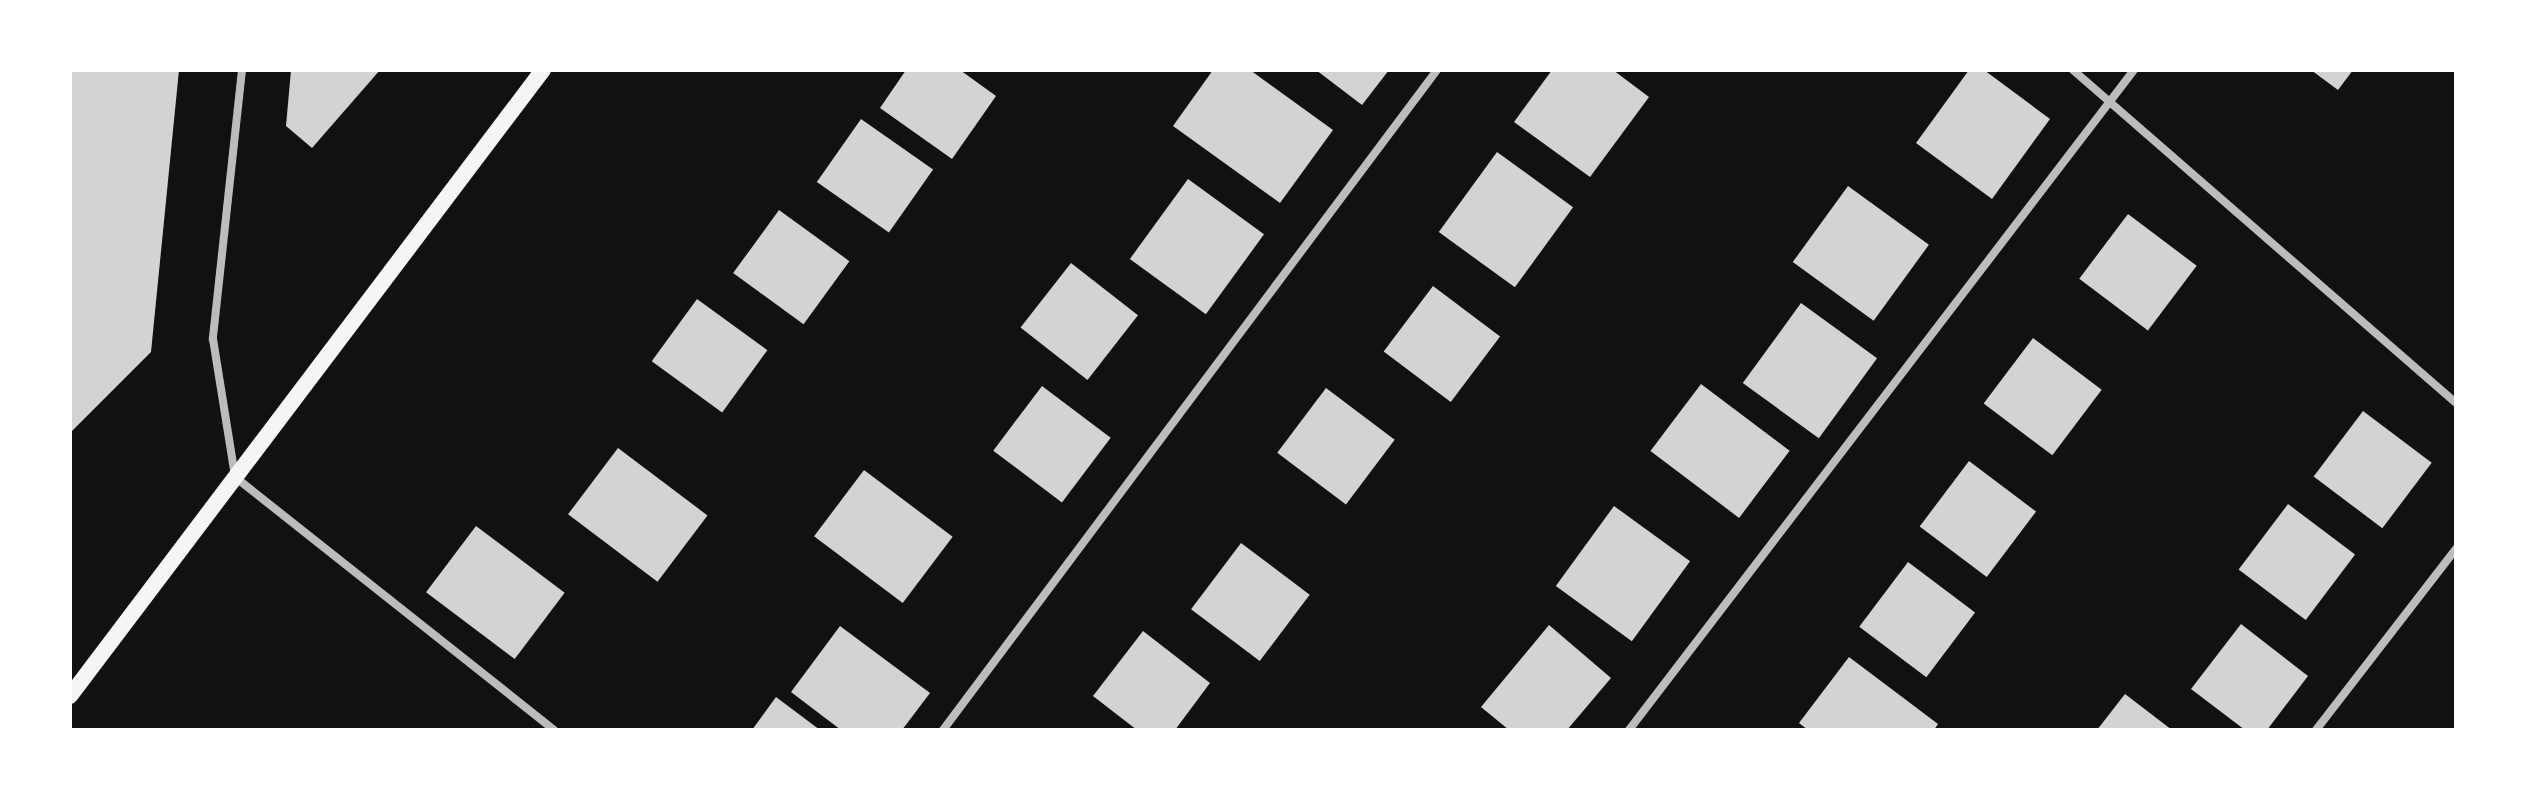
<!DOCTYPE html>
<html>
<head>
<meta charset="utf-8">
<style>
  body { margin:0 }
  #map { position:relative; width:2526px; height:800px; overflow:hidden; background:#111; font-family:"Alegreya Sans",sans-serif }
  div>[style] { position:absolute }
  [style*='--x'] { left:calc(var(--x)*1px); top:calc(var(--y)*1px); width:calc(var(--w)*1px); rotate:calc(var(--a)*1deg) }
  .building>* { inset:0; background:#d3d3d3; transform-origin:0 0 }
  .minor>* { height:8px; margin:-4px; padding:0 4px; transform-origin:4px; border-radius:4px; background:#bcbcbc }
  .secondary>* { height:16px; margin:-8px; padding:0 8px; transform-origin:8px; border-radius:8px; background:#f5f5f5 }
  span { translate:-50% -50%; white-space:nowrap; text-align:center; line-height:1.15; -webkit-text-stroke:6px #fff; paint-order:stroke }
  .frame { position:absolute; inset:0; border:72px solid #fff; pointer-events:none }
</style>
</head>
<body>
<div id="map">
  <div class="building">
    <div style="clip-path:polygon(70px 70px,179px 70px,151px 352px,70px 433px)"></div>
    <div style="clip-path:polygon(291px 70px,380px 70px,312px 148px,286px 126px)"></div>
    <div style="clip-path:polygon(906px 70px,960px 70px,996px 96px,952px 159px,880px 108px)"></div>
    <div style="clip-path:polygon(1213px 70px,1250px 70px,1333px 130px,1280px 203px,1173px 126px)"></div>
    <div style="clip-path:polygon(1316px 70px,1389px 70px,1362px 105px)"></div>
    <div style="clip-path:polygon(1552px 70px,1613px 70px,1649px 97px,1590px 177px,1514px 122px)"></div>
    <div style="clip-path:polygon(1969px 70px,1984px 70px,2050px 119px,1992px 199px,1916px 143px)"></div>
    <div style="clip-path:polygon(2311px 70px,2353px 70px,2338px 90px)"></div>
    <div style="left:861px;top:119px;width:88px;height:77px;rotate:35deg"></div>
    <div style="left:1497px;top:152px;width:94px;height:99px;rotate:36deg"></div>
    <div style="left:1188px;top:179px;width:94px;height:99px;rotate:36deg"></div>
    <div style="left:1848px;top:186px;width:100px;height:94px;rotate:36deg"></div>
    <div style="left:779px;top:210px;width:87px;height:78px;rotate:36deg"></div>
    <div style="left:2128px;top:214px;width:86px;height:81px;rotate:37deg"></div>
    <div style="left:1071px;top:263px;width:85px;height:82px;rotate:38deg"></div>
    <div style="left:1433px;top:286px;width:84px;height:82px;rotate:37deg"></div>
    <div style="left:697px;top:299px;width:87px;height:77px;rotate:36deg"></div>
    <div style="left:1801px;top:303px;width:94px;height:99px;rotate:36deg"></div>
    <div style="left:2033px;top:338px;width:86px;height:82px;rotate:37deg"></div>
    <div style="left:1701px;top:384px;width:111px;height:84px;rotate:37deg"></div>
    <div style="left:1042px;top:386px;width:86px;height:81px;rotate:37deg"></div>
    <div style="left:1326px;top:388px;width:86px;height:81px;rotate:37deg"></div>
    <div style="left:2363px;top:411px;width:86px;height:82px;rotate:37deg"></div>
    <div style="left:618px;top:448px;width:112px;height:83px;rotate:37deg"></div>
    <div style="left:1969px;top:461px;width:84px;height:82px;rotate:37deg"></div>
    <div style="left:864px;top:470px;width:111px;height:83px;rotate:37deg"></div>
    <div style="left:2288px;top:504px;width:84px;height:82px;rotate:37deg"></div>
    <div style="left:1614px;top:506px;width:94px;height:99px;rotate:36deg"></div>
    <div style="left:476px;top:526px;width:111px;height:83px;rotate:37deg"></div>
    <div style="left:1241px;top:543px;width:86px;height:83px;rotate:37deg"></div>
    <div style="left:1908px;top:562px;width:84px;height:81px;rotate:37deg"></div>
    <div style="clip-path:polygon(2241px 624px,2308px 676px,2267px 730px,2245px 730px,2191px 689px)"></div>
    <div style="clip-path:polygon(1549px 625px,1611px 678px,1567px 730px,1509px 730px,1481px 707px)"></div>
    <div style="clip-path:polygon(840px 626px,930px 693px,902px 730px,841px 730px,791px 692px)"></div>
    <div style="clip-path:polygon(1143px 631px,1210px 683px,1175px 730px,1137px 730px,1093px 696px)"></div>
    <div style="clip-path:polygon(1849px 657px,1938px 724px,1934px 730px,1808px 730px,1799px 723px)"></div>
    <div style="clip-path:polygon(2125px 694px,2172px 730px,2097px 730px)"></div>
    <div style="clip-path:polygon(776px 697px,820px 730px,752px 730px)"></div>
  </div>
  <div class="minor">
    <div style="--x:242;--y:70;--w:271;--a:96.2"></div>
    <div style="--x:213;--y:339;--w:140;--a:80.9"></div>
    <div style="--x:235;--y:477;--w:407;--a:38.4"></div>
    <div style="--x:2073;--y:70;--w:508;--a:41.01"></div>
    <div style="--x:943;--y:730;--w:824;--a:-53.19"></div>
    <div style="--x:1629;--y:730;--w:831;--a:-52.58"></div>
    <div style="--x:2316;--y:730;--w:229;--a:-52.3"></div>
  </div>
  <div class="secondary">
    <div style="--x:70;--y:696;--w:785;--a:-52.93"></div>
  </div>
  <div class="frame"></div>
</div>
</body>
</html>
